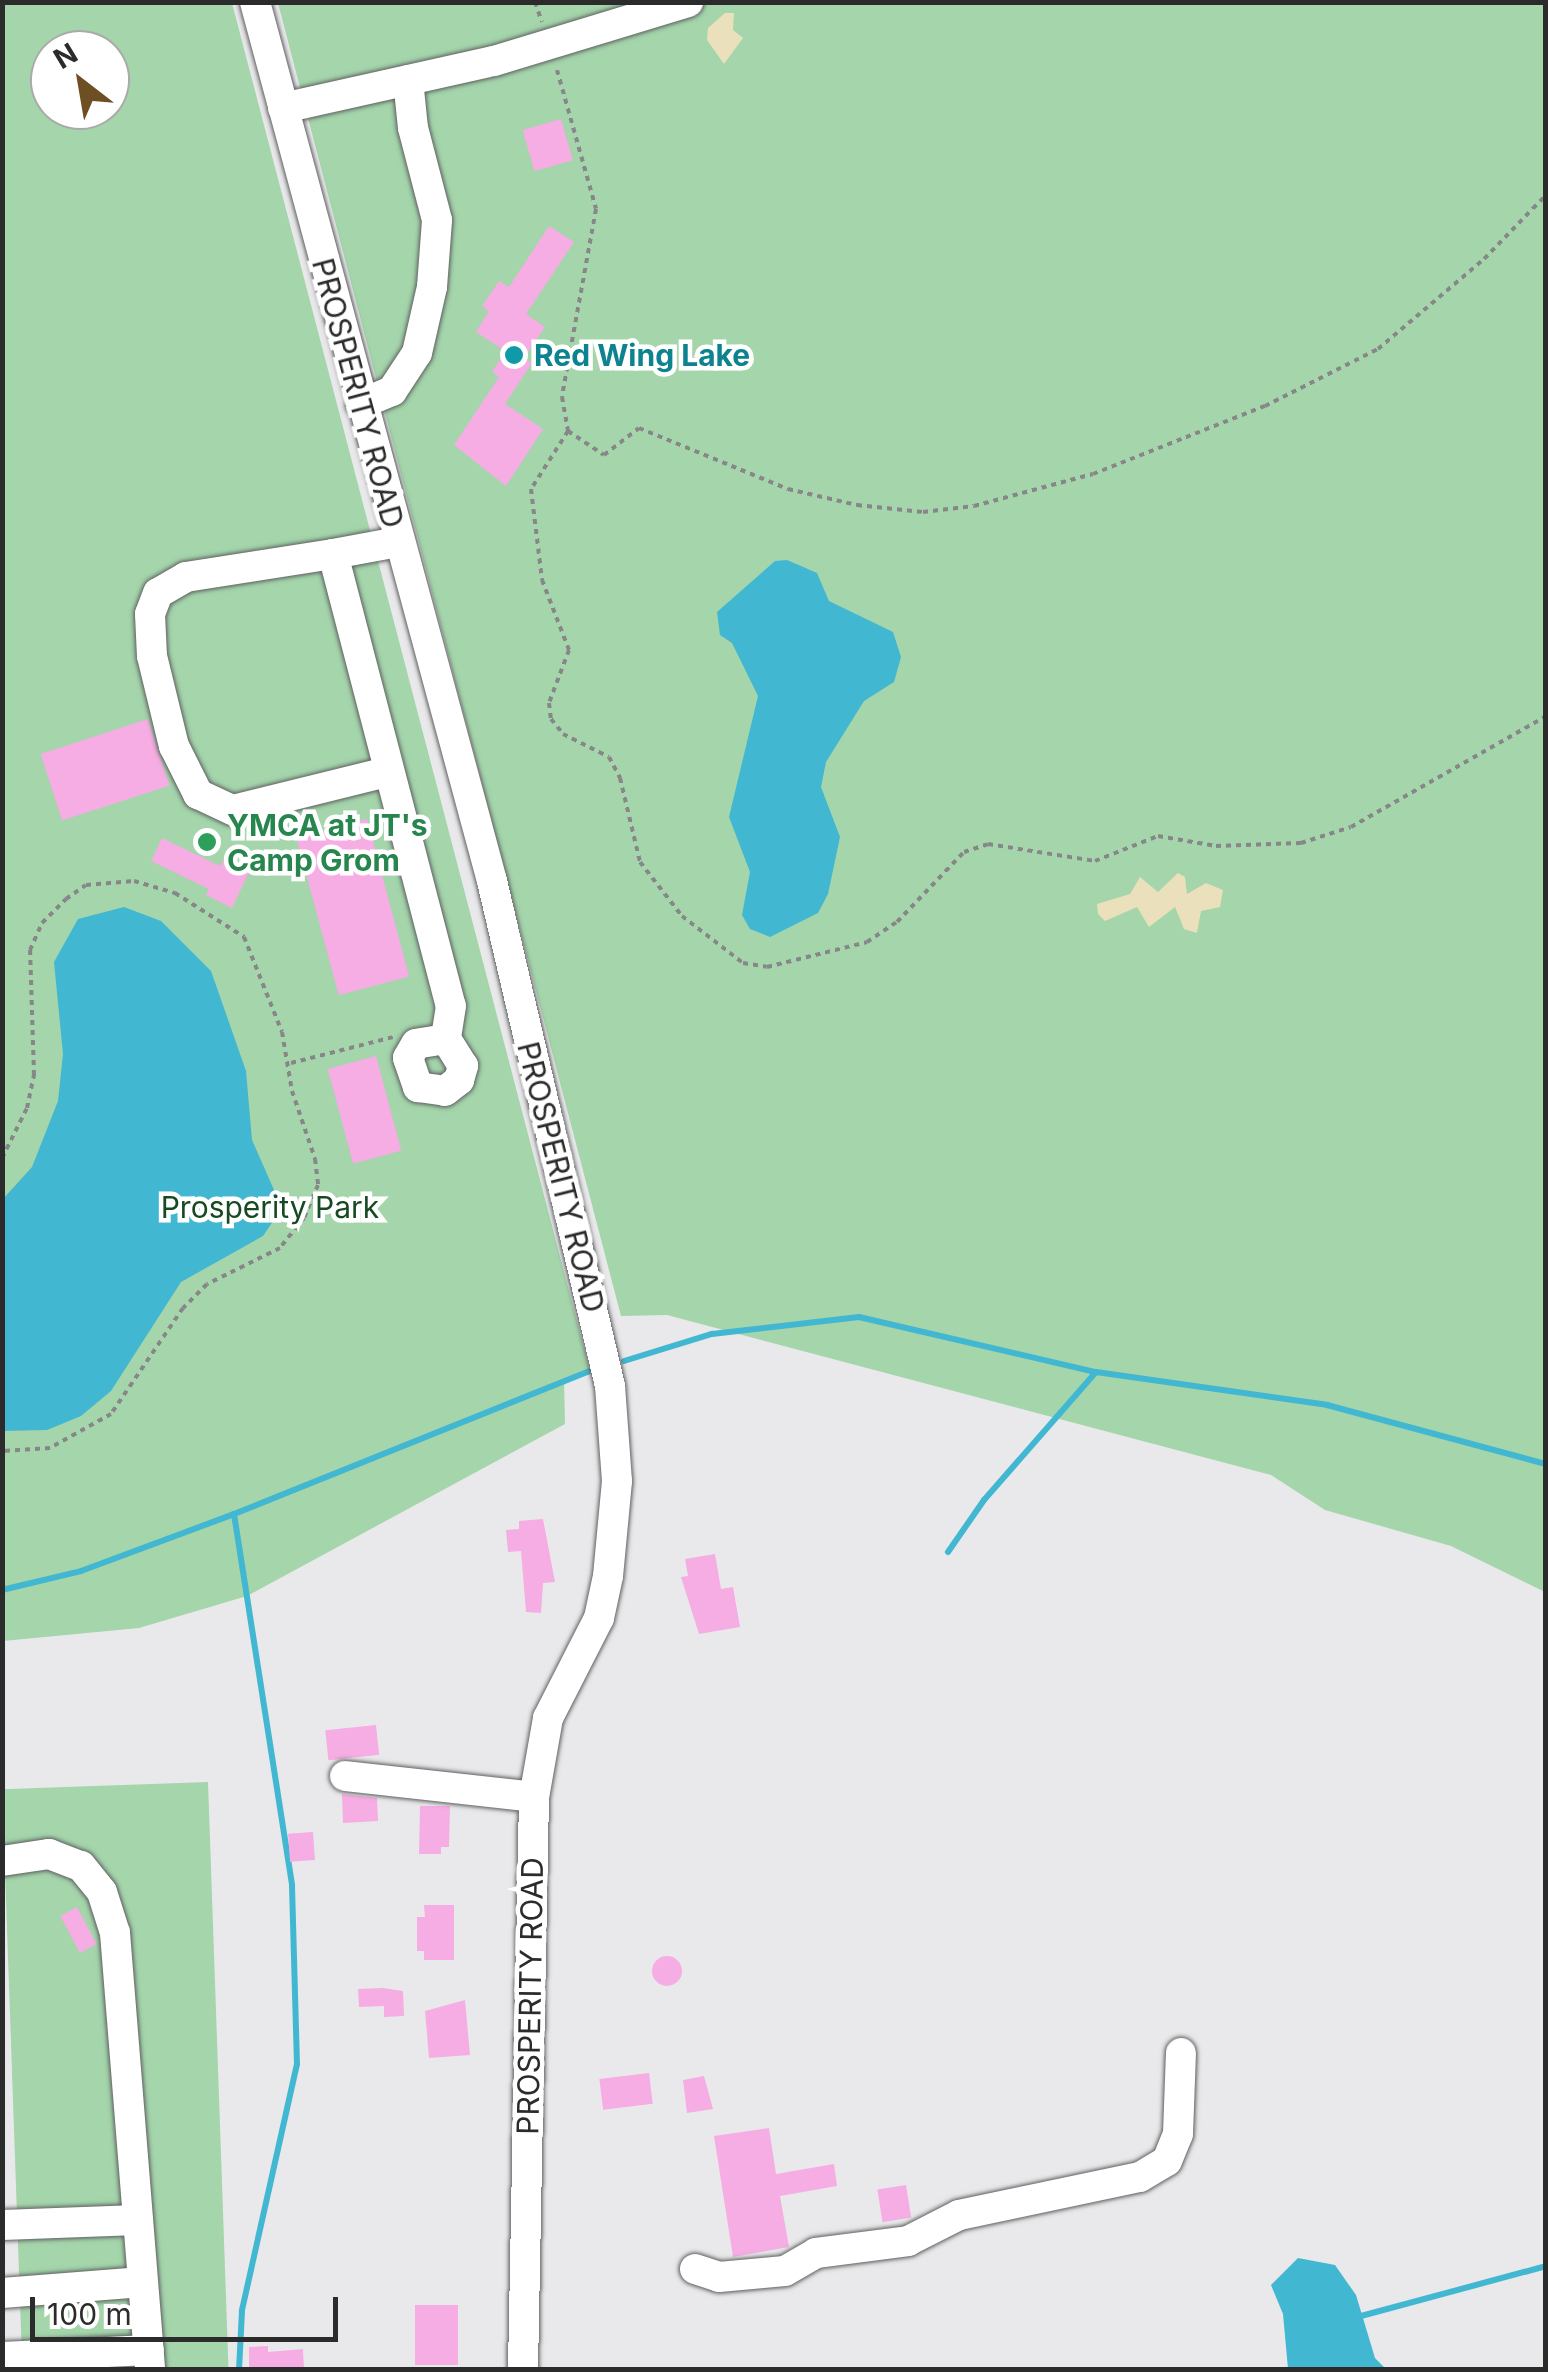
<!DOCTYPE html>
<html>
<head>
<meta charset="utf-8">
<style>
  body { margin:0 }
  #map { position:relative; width:1548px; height:2372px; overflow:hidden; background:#e9e9eb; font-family:Inter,sans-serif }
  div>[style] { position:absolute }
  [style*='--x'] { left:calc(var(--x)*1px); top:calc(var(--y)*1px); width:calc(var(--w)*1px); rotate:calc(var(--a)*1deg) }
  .green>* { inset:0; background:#a4d5ab; transform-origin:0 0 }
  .sand>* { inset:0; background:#eae0bb }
  .water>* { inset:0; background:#42b7d1 }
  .stream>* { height:6px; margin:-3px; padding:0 3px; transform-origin:3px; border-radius:3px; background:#42b7d1 }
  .building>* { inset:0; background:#f5ade3; transform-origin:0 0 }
  .round { border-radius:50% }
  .path>* { height:4px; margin-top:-2px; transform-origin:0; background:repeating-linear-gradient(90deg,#878789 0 5px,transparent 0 10px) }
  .roads { filter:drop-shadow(0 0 2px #5f6061) drop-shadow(0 0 2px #5f6061) }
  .minor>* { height:30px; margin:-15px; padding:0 15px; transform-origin:15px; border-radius:15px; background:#fff }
  .dots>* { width:28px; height:28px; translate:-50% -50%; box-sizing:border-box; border:5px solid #fff; border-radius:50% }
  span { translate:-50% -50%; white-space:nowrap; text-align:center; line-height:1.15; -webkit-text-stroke:9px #fff; paint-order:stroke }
  .culture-label { font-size:30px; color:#0d838f; font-weight:700 }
  .left { translate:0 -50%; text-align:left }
  .street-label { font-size:30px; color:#2b2b2c }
  .leisure-label { font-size:30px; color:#27864d; font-weight:700 }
  .park-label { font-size:30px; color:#174923 }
  .frame { position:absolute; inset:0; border:5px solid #2b2b2c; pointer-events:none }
  .north { position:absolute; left:30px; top:30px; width:100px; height:100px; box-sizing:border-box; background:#fff; border:2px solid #aaaaab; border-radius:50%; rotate:329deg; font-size:28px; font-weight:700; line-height:40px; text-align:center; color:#2b2b2c }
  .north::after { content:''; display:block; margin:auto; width:35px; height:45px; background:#6e4f24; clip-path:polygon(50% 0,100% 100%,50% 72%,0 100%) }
  .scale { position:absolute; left:30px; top:2297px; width:308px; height:45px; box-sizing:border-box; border:5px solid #2b2b2c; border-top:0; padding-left:12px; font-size:30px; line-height:35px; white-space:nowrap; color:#2b2b2c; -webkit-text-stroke:8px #fff; paint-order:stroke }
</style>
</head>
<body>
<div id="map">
  <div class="green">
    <div style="clip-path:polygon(evenodd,3px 3px,232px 3px,590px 1371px,564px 1379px,565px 1424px,247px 1596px,139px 1628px,3px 1641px,3px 3px,50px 50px,110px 50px,110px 110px,50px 110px,50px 50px)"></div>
    <div style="clip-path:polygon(278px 3px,1545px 3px,1545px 1592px,1451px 1546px,1325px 1510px,1271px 1475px,667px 1315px,621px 1316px)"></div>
    <div style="left:208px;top:1782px;width:587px;height:206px;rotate:88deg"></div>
  </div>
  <div class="sand">
    <div style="clip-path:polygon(725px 13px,734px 13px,733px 30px,743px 38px,724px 64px,707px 40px,708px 28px)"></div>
    <div style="clip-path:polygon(1178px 873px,1185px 877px,1187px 894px,1206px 883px,1223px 890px,1220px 907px,1201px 911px,1197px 933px,1184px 929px,1175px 907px,1149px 927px,1137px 907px,1105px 921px,1098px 914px,1097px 904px,1130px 894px,1140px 877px,1158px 892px)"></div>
  </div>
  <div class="water">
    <div style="clip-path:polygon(787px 560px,817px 573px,829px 601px,893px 632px,901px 657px,894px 682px,864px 701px,826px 762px,821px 787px,840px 837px,828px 894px,818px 913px,770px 937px,750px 929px,742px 915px,750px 872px,729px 817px,758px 696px,732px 643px,720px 635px,717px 612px,775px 561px)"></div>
    <div style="clip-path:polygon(124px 907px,161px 921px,211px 971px,246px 1071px,252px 1140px,282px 1208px,263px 1236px,181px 1282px,111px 1391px,81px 1416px,47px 1430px,3px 1431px,3px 1199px,32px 1167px,58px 1101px,63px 1054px,54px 962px,78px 919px)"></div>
    <div style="clip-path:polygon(1298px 2258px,1335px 2265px,1356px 2295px,1375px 2358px,1386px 2369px,1288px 2369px,1283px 2314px,1271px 2285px)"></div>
  </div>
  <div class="stream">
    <div style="--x:624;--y:1361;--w:92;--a:-17.1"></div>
    <div style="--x:712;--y:1334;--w:148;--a:-6.6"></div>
    <div style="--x:859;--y:1317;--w:243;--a:13.1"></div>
    <div style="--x:1096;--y:1372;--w:233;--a:8.1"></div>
    <div style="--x:1327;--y:1405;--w:227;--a:15.1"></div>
    <div style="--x:234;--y:1514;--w:376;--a:81.1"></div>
    <div style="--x:292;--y:1886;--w:178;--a:88.4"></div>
    <div style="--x:297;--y:2064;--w:253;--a:102.6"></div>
    <div style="--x:242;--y:2311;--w:59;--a:92.9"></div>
    <div style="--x:948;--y:1552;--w:63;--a:-55.3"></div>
    <div style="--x:984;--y:1500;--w:170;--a:-48.8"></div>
    <div style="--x:2;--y:1590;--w:81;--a:-13.5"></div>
    <div style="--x:81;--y:1571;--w:163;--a:-20.4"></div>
    <div style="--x:234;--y:1514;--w:384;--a:-21.9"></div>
    <div style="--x:1361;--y:2316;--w:192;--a:-15.1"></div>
  </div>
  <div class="building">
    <div style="left:561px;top:119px;width:43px;height:40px;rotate:74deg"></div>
    <div style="clip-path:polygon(549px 226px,574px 242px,526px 314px,545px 327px,524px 358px,532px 363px,505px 404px,543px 429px,506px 486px,454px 445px,499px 377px,492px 372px,505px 351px,476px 332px,489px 311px,482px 306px,499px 281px,509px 287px)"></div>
    <div style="left:148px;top:719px;width:70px;height:113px;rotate:72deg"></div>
    <div style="left:367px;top:819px;width:163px;height:73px;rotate:75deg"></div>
    <div style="clip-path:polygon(162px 838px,220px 866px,226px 856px,251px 868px,232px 908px,206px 895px,209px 889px,151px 861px)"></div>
    <div style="left:376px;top:1056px;width:98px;height:50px;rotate:75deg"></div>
    <div style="clip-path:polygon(543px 1519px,555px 1582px,543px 1583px,541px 1613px,526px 1612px,521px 1551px,508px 1552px,506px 1530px,519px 1529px,519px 1521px)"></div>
    <div style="clip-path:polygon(715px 1554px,721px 1589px,733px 1587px,740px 1627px,699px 1634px,681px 1577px,688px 1576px,685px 1559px)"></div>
    <div style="left:376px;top:1725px;width:30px;height:51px;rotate:84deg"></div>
    <div style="clip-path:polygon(342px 1794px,377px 1798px,378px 1821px,343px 1823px)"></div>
    <div style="clip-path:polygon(420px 1806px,450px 1806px,449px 1847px,441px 1847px,441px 1854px,419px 1854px)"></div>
    <div style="left:313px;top:1832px;width:28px;height:25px;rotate:86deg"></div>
    <div style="clip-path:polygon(424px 1905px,454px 1905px,454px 1960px,424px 1960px,424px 1951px,417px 1951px,417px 1917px,425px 1917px)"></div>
    <div style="left:77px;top:1907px;width:42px;height:19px;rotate:62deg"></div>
    <div class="round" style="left:652px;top:1956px;width:30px;height:30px"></div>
    <div style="clip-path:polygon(383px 1988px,403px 1991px,404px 2016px,384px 2017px,384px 2006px,359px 2007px,358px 1989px)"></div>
    <div style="clip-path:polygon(465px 2000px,470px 2055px,429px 2058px,425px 2011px)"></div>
    <div style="left:649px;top:2073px;width:31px;height:50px;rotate:83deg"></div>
    <div style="clip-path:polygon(704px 2076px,713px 2109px,687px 2113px,683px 2080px)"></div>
    <div style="clip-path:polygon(769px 2128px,776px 2174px,834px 2164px,837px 2186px,780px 2196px,789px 2247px,733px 2257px,714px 2136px)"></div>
    <div style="left:906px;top:2185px;width:33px;height:29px;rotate:81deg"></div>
    <div style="left:415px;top:2305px;width:43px;height:60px"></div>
    <div style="clip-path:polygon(268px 2346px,268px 2352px,303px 2349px,304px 2370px,249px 2370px,249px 2347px)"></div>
  </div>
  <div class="path">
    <div style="--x:535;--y:2;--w:21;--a:71"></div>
    <div style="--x:557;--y:70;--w:144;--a:74.3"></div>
    <div style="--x:596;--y:209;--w:191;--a:100.3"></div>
    <div style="--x:562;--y:397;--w:35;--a:80"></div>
    <div style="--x:568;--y:431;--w:43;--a:33.7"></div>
    <div style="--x:604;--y:455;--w:44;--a:-37.6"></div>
    <div style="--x:639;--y:428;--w:161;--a:22.3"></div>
    <div style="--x:788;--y:489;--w:71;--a:13.1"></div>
    <div style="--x:857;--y:505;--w:66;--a:6.1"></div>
    <div style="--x:923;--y:512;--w:51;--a:-6.7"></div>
    <div style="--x:974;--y:506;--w:123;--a:-15.1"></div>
    <div style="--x:1093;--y:474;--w:185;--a:-21.6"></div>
    <div style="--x:1265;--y:406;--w:127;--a:-26.8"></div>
    <div style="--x:1378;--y:349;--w:139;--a:-40.3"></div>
    <div style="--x:1484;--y:259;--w:89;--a:-45.9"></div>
    <div style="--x:568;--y:431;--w:69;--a:122.5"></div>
    <div style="--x:531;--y:489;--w:92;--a:83.1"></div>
    <div style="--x:542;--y:580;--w:75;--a:68.9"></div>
    <div style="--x:569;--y:650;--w:57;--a:110.7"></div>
    <div style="--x:549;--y:703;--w:16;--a:83"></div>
    <div style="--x:551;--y:719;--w:19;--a:51"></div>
    <div style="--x:563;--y:734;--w:51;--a:26.6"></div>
    <div style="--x:609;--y:757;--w:24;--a:62"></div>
    <div style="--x:620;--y:778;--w:86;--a:76.6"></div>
    <div style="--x:640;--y:862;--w:68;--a:52.1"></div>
    <div style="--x:682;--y:916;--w:77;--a:37.6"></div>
    <div style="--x:743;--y:963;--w:24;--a:9"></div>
    <div style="--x:767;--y:967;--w:103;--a:-14"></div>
    <div style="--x:867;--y:942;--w:36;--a:-34"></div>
    <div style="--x:897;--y:922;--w:97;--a:-46.3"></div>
    <div style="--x:964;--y:852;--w:25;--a:-18"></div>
    <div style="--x:988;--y:844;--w:108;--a:9"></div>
    <div style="--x:1095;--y:861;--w:68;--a:-21.6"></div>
    <div style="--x:1158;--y:836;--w:59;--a:9.8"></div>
    <div style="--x:1216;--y:846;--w:85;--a:-2"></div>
    <div style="--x:1301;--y:843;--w:52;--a:-17.7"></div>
    <div style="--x:1351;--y:827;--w:224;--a:-29.6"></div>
    <div style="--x:291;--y:1063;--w:105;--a:-14.3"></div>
    <div style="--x:2;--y:1158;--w:56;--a:-63.4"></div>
    <div style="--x:27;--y:1108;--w:34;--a:-78"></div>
    <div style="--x:34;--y:1075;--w:125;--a:-91.8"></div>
    <div style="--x:30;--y:950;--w:30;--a:-66"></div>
    <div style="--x:42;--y:923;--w:34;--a:-45"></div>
    <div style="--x:66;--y:899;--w:24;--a:-35"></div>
    <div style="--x:86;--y:885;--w:48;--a:-4.8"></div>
    <div style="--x:134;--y:881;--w:43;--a:16.3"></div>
    <div style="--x:175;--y:893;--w:82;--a:32.5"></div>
    <div style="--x:244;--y:937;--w:102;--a:68.2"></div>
    <div style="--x:282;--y:1032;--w:60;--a:80.4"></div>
    <div style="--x:292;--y:1091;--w:72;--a:71.3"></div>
    <div style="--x:315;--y:1159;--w:26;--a:83"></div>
    <div style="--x:318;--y:1185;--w:36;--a:113"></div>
    <div style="--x:304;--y:1218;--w:38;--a:129"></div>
    <div style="--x:280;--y:1248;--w:81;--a:153.7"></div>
    <div style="--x:207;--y:1284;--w:34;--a:135"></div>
    <div style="--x:183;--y:1308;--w:128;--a:124.2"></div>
    <div style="--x:111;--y:1414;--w:70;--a:150.9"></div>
    <div style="--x:50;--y:1448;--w:48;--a:176.4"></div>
  </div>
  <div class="roads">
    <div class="minor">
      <div style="--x:255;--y:2;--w:910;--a:74.91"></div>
      <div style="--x:492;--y:881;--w:519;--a:76.85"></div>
      <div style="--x:610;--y:1386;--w:95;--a:85.8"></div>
      <div style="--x:617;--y:1481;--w:95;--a:95.4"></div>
      <div style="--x:608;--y:1576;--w:43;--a:102.1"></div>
      <div style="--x:599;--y:1618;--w:112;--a:117"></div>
      <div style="--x:548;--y:1718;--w:80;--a:100"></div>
      <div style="--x:534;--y:1797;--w:573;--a:91.1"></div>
      <div style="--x:283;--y:108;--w:216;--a:-12.6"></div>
      <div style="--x:494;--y:61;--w:203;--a:-16.9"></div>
      <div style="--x:361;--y:404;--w:34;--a:-23"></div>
      <div style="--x:392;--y:391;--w:45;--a:-56.7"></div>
      <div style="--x:417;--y:353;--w:68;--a:-77.2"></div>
      <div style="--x:432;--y:287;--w:67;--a:-85.7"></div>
      <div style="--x:437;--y:220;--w:95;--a:-104.6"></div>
      <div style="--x:413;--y:128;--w:48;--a:-95.9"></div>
      <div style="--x:398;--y:542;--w:66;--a:169.5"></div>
      <div style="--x:333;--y:554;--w:467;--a:75.4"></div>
      <div style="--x:451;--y:1006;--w:33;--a:99"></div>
      <div style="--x:446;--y:1039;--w:30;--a:171"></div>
      <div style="--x:416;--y:1044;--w:16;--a:120"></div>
      <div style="--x:408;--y:1058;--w:31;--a:71"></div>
      <div style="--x:418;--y:1087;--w:27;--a:8"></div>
      <div style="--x:445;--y:1091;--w:18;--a:-38"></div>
      <div style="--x:459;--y:1080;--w:15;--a:-74"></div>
      <div style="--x:463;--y:1066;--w:32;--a:-122"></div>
      <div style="--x:333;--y:554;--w:149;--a:171.1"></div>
      <div style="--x:186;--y:577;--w:32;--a:150"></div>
      <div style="--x:158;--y:593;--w:22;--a:111"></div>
      <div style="--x:150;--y:614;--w:42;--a:87.3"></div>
      <div style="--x:152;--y:656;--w:93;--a:76.3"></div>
      <div style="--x:174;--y:746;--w:54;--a:63.4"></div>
      <div style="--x:198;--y:794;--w:38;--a:25"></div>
      <div style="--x:233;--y:810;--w:159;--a:-13.9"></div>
      <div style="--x:345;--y:1776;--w:190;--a:6.3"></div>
      <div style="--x:2;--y:1861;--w:48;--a:-8.5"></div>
      <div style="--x:49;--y:1854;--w:34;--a:21"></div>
      <div style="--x:81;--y:1866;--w:33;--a:51"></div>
      <div style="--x:102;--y:1892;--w:43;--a:72.4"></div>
      <div style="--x:115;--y:1933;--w:438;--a:85.4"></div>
      <div style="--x:2;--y:2225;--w:136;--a:-2.1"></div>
      <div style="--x:695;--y:2269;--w:25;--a:18"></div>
      <div style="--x:719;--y:2277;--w:66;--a:-5.2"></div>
      <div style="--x:785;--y:2271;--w:36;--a:-30"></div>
      <div style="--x:816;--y:2253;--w:93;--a:-7.4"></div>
      <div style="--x:908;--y:2241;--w:57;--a:-27"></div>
      <div style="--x:959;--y:2215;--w:185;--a:-11.9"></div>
      <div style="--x:1140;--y:2177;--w:31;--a:-31"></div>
      <div style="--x:1167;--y:2161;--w:29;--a:-68"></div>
      <div style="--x:1178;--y:2134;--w:81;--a:-87.9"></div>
      <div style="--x:2;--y:2293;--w:141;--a:-4.5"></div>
      <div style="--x:2;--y:2357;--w:147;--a:-2.7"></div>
    </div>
  </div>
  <div class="dots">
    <div style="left:514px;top:355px;background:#0f9aa8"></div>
    <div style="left:207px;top:842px;background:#2e9e5b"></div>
  </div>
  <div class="culture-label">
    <span class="left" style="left:534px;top:355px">Red Wing Lake</span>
  </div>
  <div class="street-label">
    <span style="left:358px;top:393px;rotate:75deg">PROSPERITY ROAD</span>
    <span style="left:561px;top:1177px;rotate:76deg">PROSPERITY ROAD</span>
    <span style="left:530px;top:1996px;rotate:-89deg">PROSPERITY ROAD</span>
  </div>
  <div class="leisure-label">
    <span class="left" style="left:227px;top:842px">YMCA at JT's<br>Camp Grom</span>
  </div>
  <div class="park-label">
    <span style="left:270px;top:1207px">Prosperity Park</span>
  </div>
  <div class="frame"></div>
  <div class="north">N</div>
  <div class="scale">100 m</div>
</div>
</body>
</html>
